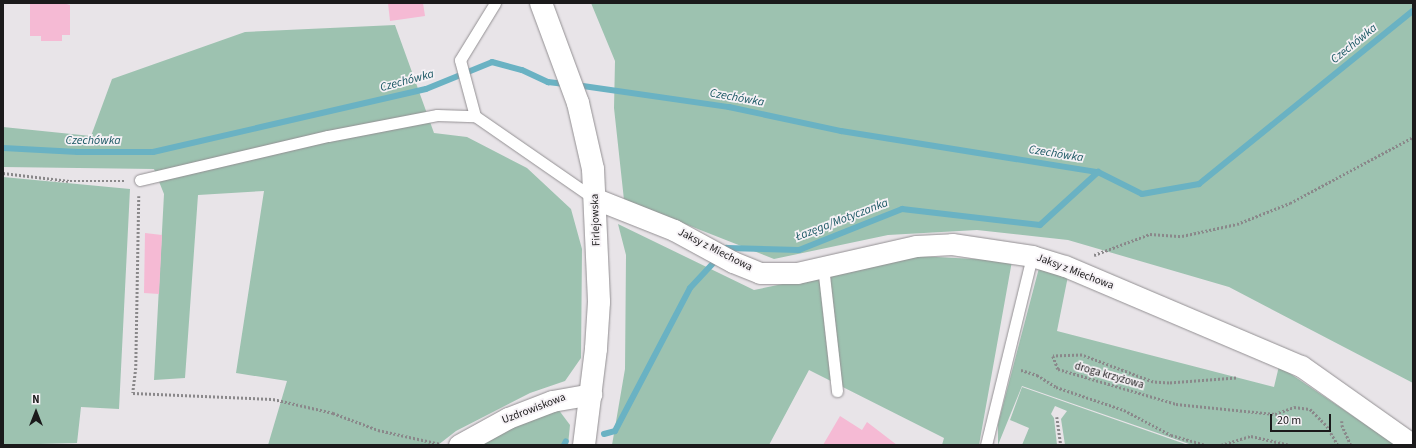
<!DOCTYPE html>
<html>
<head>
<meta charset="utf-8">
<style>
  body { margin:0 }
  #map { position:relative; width:1416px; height:448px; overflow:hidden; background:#e8e4e8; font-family:"Source Sans 3",sans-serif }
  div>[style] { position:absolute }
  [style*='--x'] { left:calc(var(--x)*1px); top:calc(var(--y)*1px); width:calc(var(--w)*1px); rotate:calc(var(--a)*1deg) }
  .green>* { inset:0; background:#9dc2b0 }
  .stream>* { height:6px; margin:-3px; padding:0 3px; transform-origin:3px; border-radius:3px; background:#6ab2c3 }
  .building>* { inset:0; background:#f5bad4 }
  .path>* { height:2.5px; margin-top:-1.25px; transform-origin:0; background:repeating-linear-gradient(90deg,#8a888a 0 2px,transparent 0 4px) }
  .roads { filter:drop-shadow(0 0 1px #939093) drop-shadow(0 0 1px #939093) }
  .lane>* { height:11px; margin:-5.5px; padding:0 5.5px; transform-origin:5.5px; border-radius:5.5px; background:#fff }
  .street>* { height:21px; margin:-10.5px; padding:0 10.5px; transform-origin:10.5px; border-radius:10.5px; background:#fff }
  .secondary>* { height:22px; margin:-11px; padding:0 11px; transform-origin:11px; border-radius:11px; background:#fff }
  span { translate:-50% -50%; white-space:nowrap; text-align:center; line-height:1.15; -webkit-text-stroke:3.5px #f5f1f5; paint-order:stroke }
  .street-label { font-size:11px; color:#1b1a1b }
  .water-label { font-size:12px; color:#1a5763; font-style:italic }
  .frame { position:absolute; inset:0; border:4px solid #1b1a1b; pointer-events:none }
  .north { position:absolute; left:16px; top:392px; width:40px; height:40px; -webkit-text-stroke:3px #f5f1f5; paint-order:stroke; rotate:0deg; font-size:11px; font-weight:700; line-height:16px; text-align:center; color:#1b1a1b }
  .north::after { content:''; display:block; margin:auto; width:14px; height:18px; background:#1b1a1b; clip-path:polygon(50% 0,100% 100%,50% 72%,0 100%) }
  .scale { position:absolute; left:1270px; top:414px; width:61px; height:18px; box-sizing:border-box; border:2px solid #1b1a1b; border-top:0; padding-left:5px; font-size:12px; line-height:14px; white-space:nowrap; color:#1b1a1b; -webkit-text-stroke:3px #f5f1f5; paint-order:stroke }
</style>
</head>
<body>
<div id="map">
  <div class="green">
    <div style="clip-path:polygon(591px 3px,1413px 3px,1413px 383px,1229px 287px,1068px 240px,977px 230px,888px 235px,774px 259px,624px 200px,614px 108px,615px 61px)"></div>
    <div style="clip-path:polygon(395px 25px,434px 133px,467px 137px,527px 168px,571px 209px,582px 249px,581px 358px,565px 381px,530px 393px,456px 431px,438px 445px,268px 445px,287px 381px,236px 373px,264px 191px,198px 195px,185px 378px,154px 380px,164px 194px,154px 169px,3px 167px,3px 127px,91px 136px,112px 79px,245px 32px)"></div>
    <div style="clip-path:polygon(3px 177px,130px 189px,119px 409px,81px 407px,77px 443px,3px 445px)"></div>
    <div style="clip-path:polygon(618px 224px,754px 290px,918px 256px,1012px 261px,979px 445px,942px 445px,944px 438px,809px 370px,769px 445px,612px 445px,625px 369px,626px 255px)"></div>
    <div style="clip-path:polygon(1039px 268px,1068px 276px,1057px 331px,1274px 387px,1279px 366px,1396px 445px,1192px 445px,1022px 386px,998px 445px,998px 424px)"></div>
    <div style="clip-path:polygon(1022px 387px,1188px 445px,1065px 445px,1061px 419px,1067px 411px,1055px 406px,1051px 414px,1054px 418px,1057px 445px,1022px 445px,1029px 428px,1010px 420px)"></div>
    <div style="clip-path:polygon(552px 401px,570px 425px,568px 445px,459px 445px)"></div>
  </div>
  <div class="stream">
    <div style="--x:576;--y:85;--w:155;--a:8.2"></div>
    <div style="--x:729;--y:107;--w:115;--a:12.1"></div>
    <div style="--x:841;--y:131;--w:260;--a:9.1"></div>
    <div style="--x:1098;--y:172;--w:49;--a:26.6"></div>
    <div style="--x:1142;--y:194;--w:58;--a:-10"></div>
    <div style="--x:1199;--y:184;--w:275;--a:-39"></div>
    <div style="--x:3;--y:148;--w:75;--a:3.1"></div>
    <div style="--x:78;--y:152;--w:75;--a:0"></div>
    <div style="--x:153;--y:152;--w:280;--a:-13"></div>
    <div style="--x:426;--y:89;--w:71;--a:-22.2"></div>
    <div style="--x:492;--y:62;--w:31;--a:15"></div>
    <div style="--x:522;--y:70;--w:29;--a:25"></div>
    <div style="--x:548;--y:82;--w:17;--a:7"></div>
    <div style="--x:724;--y:252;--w:5;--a:-53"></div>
    <div style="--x:727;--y:248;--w:72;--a:1.6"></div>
    <div style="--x:799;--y:250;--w:111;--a:-21.7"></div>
    <div style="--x:902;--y:209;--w:139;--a:6.6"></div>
    <div style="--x:1040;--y:225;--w:79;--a:-42.4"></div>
    <div style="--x:604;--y:434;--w:11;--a:-15"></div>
    <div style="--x:615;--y:431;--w:161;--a:-62.3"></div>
    <div style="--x:690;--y:288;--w:41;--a:-47"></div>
    <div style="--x:564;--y:445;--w:4;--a:-63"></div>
  </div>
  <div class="building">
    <div style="clip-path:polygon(63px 3px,70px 5px,70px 35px,62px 35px,62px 41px,41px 41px,41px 36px,30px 36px,30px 4px)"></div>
    <div style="clip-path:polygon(388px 3px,423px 3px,425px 16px,390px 21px)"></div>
    <div style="clip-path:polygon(145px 233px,162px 235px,159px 294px,144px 293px)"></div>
    <div style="clip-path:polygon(840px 416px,862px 430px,867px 422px,897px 445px,823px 445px)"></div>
  </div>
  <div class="path">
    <div style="--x:3;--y:173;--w:67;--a:6.8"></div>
    <div style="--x:70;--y:181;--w:56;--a:0"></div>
    <div style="--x:139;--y:196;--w:172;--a:91"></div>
    <div style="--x:136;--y:368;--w:25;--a:97"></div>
    <div style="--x:133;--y:393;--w:140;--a:2.5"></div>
    <div style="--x:273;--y:399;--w:62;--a:13.1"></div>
    <div style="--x:333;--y:413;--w:48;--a:20.7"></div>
    <div style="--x:378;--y:430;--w:64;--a:12.7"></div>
    <div style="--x:1094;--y:255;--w:60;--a:-20.6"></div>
    <div style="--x:1150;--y:234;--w:32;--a:4"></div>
    <div style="--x:1182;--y:236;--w:56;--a:-12.3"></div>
    <div style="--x:1237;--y:224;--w:57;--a:-21.6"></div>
    <div style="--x:1290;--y:203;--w:140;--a:-28.2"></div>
    <div style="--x:1021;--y:370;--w:17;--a:17"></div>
    <div style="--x:1037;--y:375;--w:22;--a:32"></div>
    <div style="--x:1056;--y:387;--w:72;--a:18.7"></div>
    <div style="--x:1124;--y:410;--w:53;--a:28"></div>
    <div style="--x:1171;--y:435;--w:35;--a:16"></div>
    <div style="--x:1236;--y:378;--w:67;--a:175.7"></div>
    <div style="--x:1169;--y:383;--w:16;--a:-176"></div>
    <div style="--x:1153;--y:382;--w:76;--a:-159.2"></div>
    <div style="--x:1082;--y:355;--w:29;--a:178"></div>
    <div style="--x:1053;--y:356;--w:14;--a:69"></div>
    <div style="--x:1058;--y:369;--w:123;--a:16.5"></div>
    <div style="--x:1176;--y:404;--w:100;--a:5.8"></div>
    <div style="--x:1275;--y:414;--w:20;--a:-20"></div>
    <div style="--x:1294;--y:407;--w:16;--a:7"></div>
    <div style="--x:1310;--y:409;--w:24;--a:45"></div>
    <div style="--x:1327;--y:426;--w:22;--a:60"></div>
    <div style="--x:1057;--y:417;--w:28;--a:82"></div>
    <div style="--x:1342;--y:421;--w:4;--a:90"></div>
    <div style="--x:1342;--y:425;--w:22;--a:66"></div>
    <div style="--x:1221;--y:445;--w:31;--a:-17"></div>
    <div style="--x:1251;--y:436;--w:40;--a:13"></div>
  </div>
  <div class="roads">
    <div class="lane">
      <div style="--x:475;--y:116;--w:58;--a:-105"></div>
      <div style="--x:460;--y:60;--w:67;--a:-58.4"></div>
      <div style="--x:140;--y:180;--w:193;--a:-13.2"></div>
      <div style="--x:328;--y:136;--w:111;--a:-10.9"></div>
      <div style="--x:437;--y:115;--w:38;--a:2"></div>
      <div style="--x:475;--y:116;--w:146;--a:34.7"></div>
      <div style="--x:823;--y:266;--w:126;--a:83.6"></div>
      <div style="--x:986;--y:445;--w:195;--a:-76.3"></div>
    </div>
    <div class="street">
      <div style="--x:596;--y:199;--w:84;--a:21.7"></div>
      <div style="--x:674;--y:230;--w:67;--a:28.5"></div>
      <div style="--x:733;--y:262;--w:29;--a:22"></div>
      <div style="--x:760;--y:273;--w:37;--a:0"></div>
      <div style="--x:797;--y:273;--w:122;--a:-12.8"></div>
      <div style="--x:916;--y:246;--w:36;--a:-3"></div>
      <div style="--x:952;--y:244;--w:81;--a:8.5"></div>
      <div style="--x:1032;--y:256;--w:34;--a:17"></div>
      <div style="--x:1065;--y:266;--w:256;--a:23"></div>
      <div style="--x:1301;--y:366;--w:137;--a:35.2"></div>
      <div style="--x:459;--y:445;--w:56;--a:-28.9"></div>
      <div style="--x:508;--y:418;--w:47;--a:-21.1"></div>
      <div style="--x:552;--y:401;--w:40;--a:-10"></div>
    </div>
    <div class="secondary">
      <div style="--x:541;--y:3;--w:107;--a:69.7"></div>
      <div style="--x:578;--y:103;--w:68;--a:77.2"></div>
      <div style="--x:593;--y:169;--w:133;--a:87.4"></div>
      <div style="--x:599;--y:302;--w:47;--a:93.7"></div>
      <div style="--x:596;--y:349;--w:97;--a:97.1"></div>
    </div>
  </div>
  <div class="street-label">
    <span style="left:596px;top:220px;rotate:-92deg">Firlejowska</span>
    <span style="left:715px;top:250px;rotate:27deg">Jaksy z Miechowa</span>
    <span style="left:1075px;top:272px;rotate:21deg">Jaksy z Miechowa</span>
    <span style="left:1109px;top:376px;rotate:16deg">droga krzyżowa</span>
    <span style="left:534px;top:409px;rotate:-21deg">Uzdrowiskowa</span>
  </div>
  <div class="water-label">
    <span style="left:1354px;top:44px;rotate:-39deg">Czechówka</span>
    <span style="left:407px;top:81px;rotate:-15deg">Czechówka</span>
    <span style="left:737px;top:98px;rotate:10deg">Czechówka</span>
    <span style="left:93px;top:141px">Czechówka</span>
    <span style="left:1056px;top:154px;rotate:9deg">Czechówka</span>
    <span style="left:842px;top:220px;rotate:-21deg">Łazęga/Motyczanka</span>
  </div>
  <div class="frame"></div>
  <div class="north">N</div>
  <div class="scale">20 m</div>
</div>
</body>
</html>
